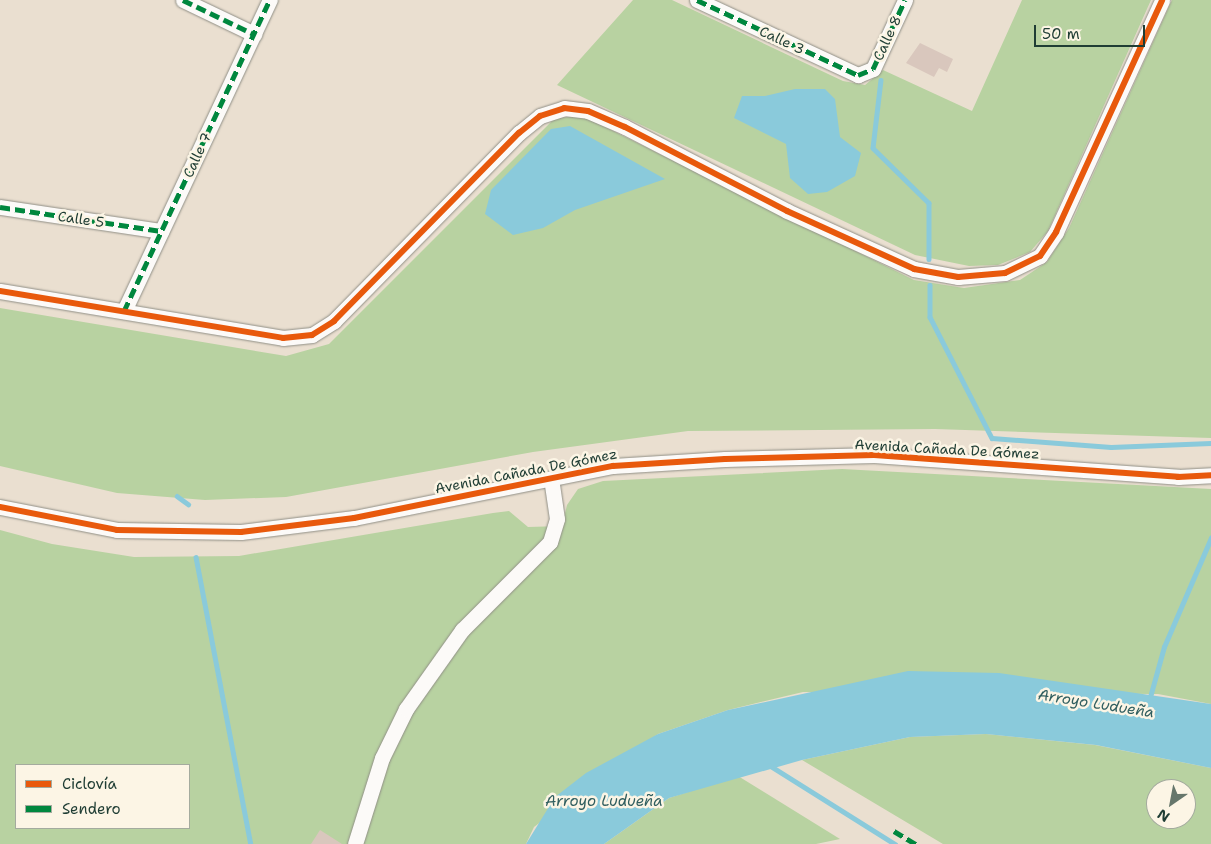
<!DOCTYPE html>
<html>
<head>
<meta charset="utf-8">
<style>
  body { margin:0 }
  #map { position:relative; width:1211px; height:844px; overflow:hidden; background:#eadfd0; font-family:"Shantell Sans",sans-serif }
  div>[style] { position:absolute }
  [style*='--x'] { left:calc(var(--x)*1px); top:calc(var(--y)*1px); width:calc(var(--w)*1px); rotate:calc(var(--a)*1deg) }
  .green>* { inset:0; background:#b8d2a1 }
  .water>* { inset:0; background:#8acadb }
  .stream>* { height:4.5px; margin:-2.25px; padding:0 2.25px; transform-origin:2.25px; border-radius:2.25px; background:#8acadb }
  .building>* { inset:0; background:#d9c7bd }
  .roads { filter:drop-shadow(0 0 1px #908f86) drop-shadow(0 0 1px #908f86) }
  .street>* { height:15px; margin:-7.5px; padding:0 7.5px; transform-origin:7.5px; border-radius:7.5px; background:#fcfaf8 }
  .quiet>* { height:5px; margin-top:-2.5px; transform-origin:0; background:repeating-linear-gradient(90deg,#00873e 0 10px,transparent 0 15px) }
  .cycleway>* { height:6px; margin:-3px; padding:0 3px; transform-origin:3px; border-radius:3px; background:#e8590c }
  span { translate:-50% -50%; white-space:nowrap; text-align:center; line-height:1.15; -webkit-text-stroke:5px #fcf5e5; paint-order:stroke }
  .street-label { font-size:14px; color:#1f3d34 }
  .water-label { font-size:15px; color:#305e5f; font-style:italic }
  .legend { position:absolute; left:15px; top:764px; width:175px; height:65px; box-sizing:border-box; background:#fcf5e5; border:1px solid #a4ab9e; margin:0; padding:6px 9px; list-style:none; font-size:15px; color:#1f3d34 }
  .legend li { display:flex; align-items:center; gap:10px; height:25px }
  .legend b { width:25px; border:1px solid #a4ab9e }
  .north { position:absolute; left:1146px; top:779px; width:50px; height:50px; box-sizing:border-box; background:#fcf5e5; border:1px solid #a4ab9e; border-radius:50%; rotate:213deg; font-size:14px; font-weight:700; line-height:20px; text-align:center; color:#1f3d34 }
  .north::after { content:''; display:block; margin:auto; width:18px; height:22px; background:#66766b; clip-path:polygon(50% 0,100% 100%,50% 72%,0 100%) }
  .scale { position:absolute; left:1034px; top:25px; width:111px; height:22px; box-sizing:border-box; border:2px solid #1f3d34; border-top:0; padding-left:6px; font-size:15px; line-height:18px; white-space:nowrap; color:#1f3d34; -webkit-text-stroke:4px #fcf5e5; paint-order:stroke }
</style>
</head>
<body>
<div id="map">
  <div class="green">
    <div style="clip-path:polygon(633px 0,672px 0,843px 81px,865px 85px,883px 70px,972px 111px,1022px 0,1151px 0,1048px 231px,1030px 252px,998px 265px,969px 266px,915px 255px,557px 85px)"></div>
    <div style="clip-path:polygon(1172px 0,1211px 0,1211px 438px,935px 429px,688px 431px,533px 452px,286px 497px,205px 500px,117px 493px,0 466px,0 308px,286px 356px,329px 344px,555px 118px,583px 116px,914px 280px,964px 288px,1020px 280px,1047px 262px,1069px 228px)"></div>
    <div style="clip-path:polygon(evenodd,842px 469px,1211px 489px,1211px 704px,1158px 694px,803px 692px,728px 710px,658px 734px,534px 827px,526px 844px,0 844px,0 530px,52px 544px,134px 557px,239px 556px,493px 513px,509px 511px,528px 527px,562px 526px,567px 505px,578px 489px,603px 481px,842px 469px,16px 765px,189px 765px,189px 828px,16px 828px,16px 765px)"></div>
    <div style="clip-path:polygon(evenodd,986px 734px,1095px 745px,1211px 768px,1211px 844px,943px 844px,802px 760px,910px 737px,986px 734px,1156px 789px,1186px 789px,1186px 819px,1156px 819px,1156px 789px)"></div>
    <div style="clip-path:polygon(738px 776px,840px 839px,816px 844px,604px 844px,669px 798px)"></div>
  </div>
  <div class="water">
    <div style="clip-path:polygon(795px 89px,825px 89px,835px 99px,840px 137px,861px 153px,855px 176px,827px 192px,808px 194px,790px 178px,786px 144px,734px 118px,742px 96px,765px 96px)"></div>
    <div style="clip-path:polygon(570px 126px,665px 179px,575px 210px,543px 228px,513px 235px,485px 214px,491px 190px,551px 129px)"></div>
    <div style="clip-path:polygon(908px 671px,999px 673px,1211px 704px,1211px 768px,1096px 745px,986px 734px,910px 737px,802px 760px,669px 798px,604px 844px,526px 844px,555px 797px,586px 773px,658px 734px,728px 710px)"></div>
  </div>
  <div class="stream">
    <div style="--x:881;--y:80;--w:68;--a:96.7"></div>
    <div style="--x:873;--y:148;--w:78;--a:44.5"></div>
    <div style="--x:929;--y:203;--w:56;--a:90"></div>
    <div style="--x:930;--y:285;--w:32;--a:90"></div>
    <div style="--x:930;--y:317;--w:136;--a:62.9"></div>
    <div style="--x:992;--y:438;--w:119;--a:4.3"></div>
    <div style="--x:1111;--y:447;--w:100;--a:-2.3"></div>
    <div style="--x:177;--y:496;--w:14;--a:36"></div>
    <div style="--x:196;--y:557;--w:292;--a:79.2"></div>
    <div style="--x:1150;--y:697;--w:52;--a:-74.4"></div>
    <div style="--x:1164;--y:647;--w:119;--a:-66.7"></div>
    <div style="--x:769;--y:765;--w:149;--a:32.1"></div>
  </div>
  <div class="building">
    <div style="clip-path:polygon(920px 43px,953px 59px,947px 72px,939px 68px,934px 77px,906px 63px)"></div>
    <div style="clip-path:polygon(320px 830px,342px 844px,311px 844px)"></div>
  </div>
  <div class="roads">
    <div class="street">
      <div style="--x:183;--y:0;--w:79;--a:25.6"></div>
      <div style="--x:697;--y:0;--w:178;--a:25"></div>
      <div style="--x:858;--y:75;--w:16;--a:-22"></div>
      <div style="--x:873;--y:69;--w:76;--a:-65.1"></div>
      <div style="--x:0;--y:207;--w:163;--a:8.5"></div>
      <div style="--x:0;--y:291;--w:287;--a:9.4"></div>
      <div style="--x:283;--y:338;--w:29;--a:-6"></div>
      <div style="--x:312;--y:335;--w:26;--a:-32"></div>
      <div style="--x:334;--y:321;--w:264;--a:-45.5"></div>
      <div style="--x:519;--y:133;--w:27;--a:-39"></div>
      <div style="--x:540;--y:116;--w:25;--a:-18"></div>
      <div style="--x:564;--y:108;--w:24;--a:7"></div>
      <div style="--x:588;--y:111;--w:40;--a:23.4"></div>
      <div style="--x:625;--y:127;--w:182;--a:27.4"></div>
      <div style="--x:787;--y:211;--w:140;--a:24.5"></div>
      <div style="--x:914;--y:269;--w:45;--a:10.3"></div>
      <div style="--x:958;--y:277;--w:47;--a:-4.9"></div>
      <div style="--x:1005;--y:273;--w:39;--a:-26"></div>
      <div style="--x:1040;--y:256;--w:29;--a:-56"></div>
      <div style="--x:1056;--y:232;--w:255;--a:-65.4"></div>
      <div style="--x:124;--y:311;--w:344;--a:-64.9"></div>
      <div style="--x:0;--y:507;--w:119;--a:11.1"></div>
      <div style="--x:117;--y:530;--w:124;--a:0.9"></div>
      <div style="--x:241;--y:532;--w:114;--a:-7.1"></div>
      <div style="--x:354;--y:518;--w:264;--a:-11.4"></div>
      <div style="--x:613;--y:466;--w:112;--a:-3.6"></div>
      <div style="--x:725;--y:459;--w:149;--a:-1.5"></div>
      <div style="--x:874;--y:455;--w:305;--a:4.1"></div>
      <div style="--x:1178;--y:477;--w:33;--a:-3"></div>
      <div style="--x:355;--y:844;--w:90;--a:-72.6"></div>
      <div style="--x:382;--y:758;--w:55;--a:-63.9"></div>
      <div style="--x:406;--y:709;--w:97;--a:-54.7"></div>
      <div style="--x:462;--y:630;--w:124;--a:-45"></div>
      <div style="--x:550;--y:542;--w:24;--a:-73"></div>
      <div style="--x:557;--y:519;--w:41;--a:-98.3"></div>
    </div>
  </div>
  <div class="quiet">
    <div style="--x:183;--y:0;--w:79;--a:25.6"></div>
    <div style="--x:697;--y:0;--w:178;--a:25"></div>
    <div style="--x:858;--y:75;--w:16;--a:-22"></div>
    <div style="--x:873;--y:69;--w:76;--a:-65.1"></div>
    <div style="--x:0;--y:207;--w:163;--a:8.5"></div>
    <div style="--x:124;--y:311;--w:344;--a:-64.9"></div>
    <div style="--x:894;--y:831;--w:26;--a:31"></div>
  </div>
  <div class="cycleway">
    <div style="--x:0;--y:291;--w:287;--a:9.4"></div>
    <div style="--x:283;--y:338;--w:29;--a:-6"></div>
    <div style="--x:312;--y:335;--w:26;--a:-32"></div>
    <div style="--x:334;--y:321;--w:264;--a:-45.5"></div>
    <div style="--x:519;--y:133;--w:27;--a:-39"></div>
    <div style="--x:540;--y:116;--w:25;--a:-18"></div>
    <div style="--x:564;--y:108;--w:24;--a:7"></div>
    <div style="--x:588;--y:111;--w:40;--a:23.4"></div>
    <div style="--x:625;--y:127;--w:182;--a:27.4"></div>
    <div style="--x:787;--y:211;--w:140;--a:24.5"></div>
    <div style="--x:914;--y:269;--w:45;--a:10.3"></div>
    <div style="--x:958;--y:277;--w:47;--a:-4.9"></div>
    <div style="--x:1005;--y:273;--w:39;--a:-26"></div>
    <div style="--x:1040;--y:256;--w:29;--a:-56"></div>
    <div style="--x:1056;--y:232;--w:255;--a:-65.4"></div>
    <div style="--x:0;--y:507;--w:119;--a:11.1"></div>
    <div style="--x:117;--y:530;--w:124;--a:0.9"></div>
    <div style="--x:241;--y:532;--w:114;--a:-7.1"></div>
    <div style="--x:354;--y:518;--w:264;--a:-11.4"></div>
    <div style="--x:613;--y:466;--w:112;--a:-3.6"></div>
    <div style="--x:725;--y:459;--w:149;--a:-1.5"></div>
    <div style="--x:874;--y:455;--w:305;--a:4.1"></div>
    <div style="--x:1178;--y:477;--w:33;--a:-3"></div>
  </div>
  <div class="street-label">
    <span style="left:887px;top:38px;rotate:-65deg">Calle 8</span>
    <span style="left:782px;top:40px;rotate:25deg">Calle 3</span>
    <span style="left:197px;top:155px;rotate:-65deg">Calle 7</span>
    <span style="left:81px;top:219px;rotate:8deg">Calle 5</span>
    <span style="left:947px;top:449px;rotate:3deg">Avenida Cañada De Gómez</span>
    <span style="left:526px;top:471px;rotate:-11deg">Avenida Cañada De Gómez</span>
  </div>
  <div class="water-label">
    <span style="left:1096px;top:704px;rotate:9deg">Arroyo Ludueña</span>
    <span style="left:604px;top:802px">Arroyo Ludueña</span>
  </div>
  <ul class="legend">
  <li><b style="height:6px;background:#e8590c"></b>Ciclovía</li>
  <li><b style="height:6px;background:#00873e"></b>Sendero</li>
  </ul>
  <div class="north">N</div>
  <div class="scale">50 m</div>
</div>
</body>
</html>
